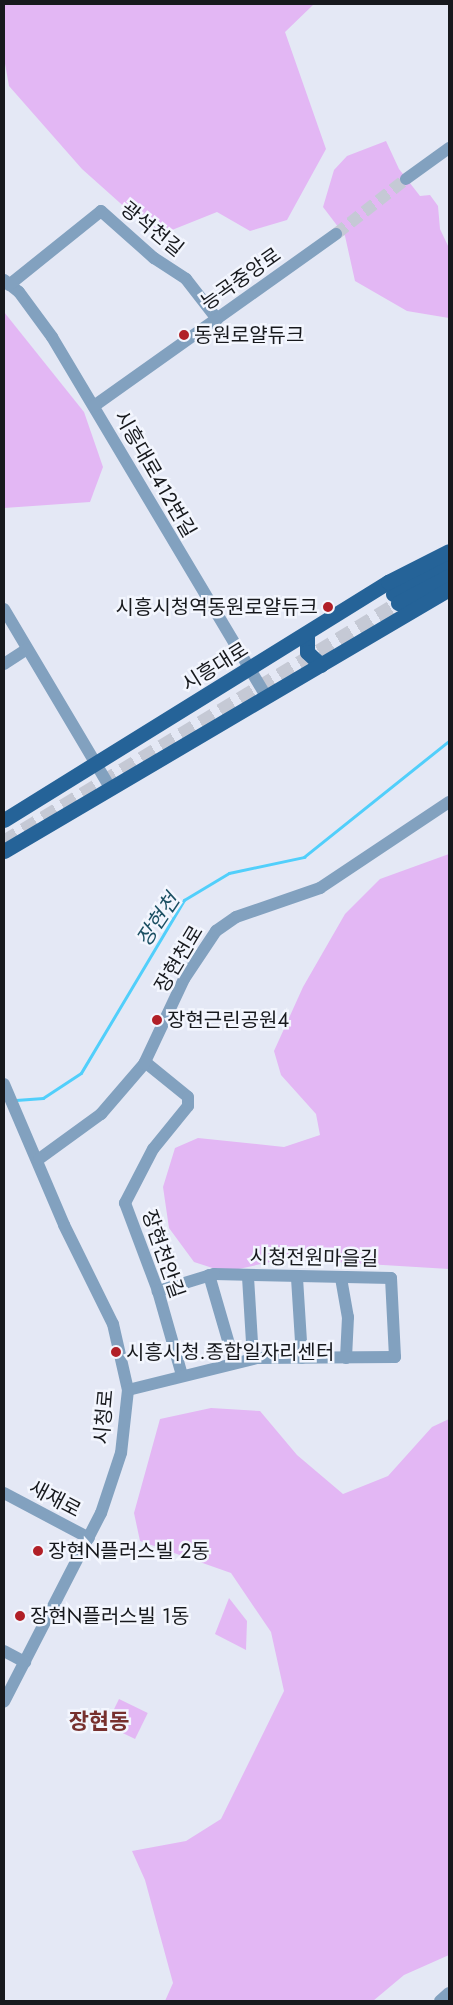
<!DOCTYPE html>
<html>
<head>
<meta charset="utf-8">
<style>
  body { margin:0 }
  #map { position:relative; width:453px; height:2005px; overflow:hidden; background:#e4e8f5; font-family:Jost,"Noto Sans KR",sans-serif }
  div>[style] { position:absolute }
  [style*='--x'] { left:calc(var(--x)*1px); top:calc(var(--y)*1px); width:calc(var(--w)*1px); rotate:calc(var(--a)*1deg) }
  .green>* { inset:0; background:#e3b7f4; transform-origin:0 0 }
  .stream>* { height:2.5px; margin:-1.25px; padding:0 1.25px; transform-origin:1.25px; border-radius:1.25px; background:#51cffb }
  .minor-tunnel>* { height:12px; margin-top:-6px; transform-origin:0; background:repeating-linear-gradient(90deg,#c5c9d5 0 12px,transparent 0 18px) }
  .major-tunnel>* { height:15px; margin-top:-7.5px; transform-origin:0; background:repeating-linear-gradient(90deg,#c5c9d5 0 15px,transparent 0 23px) }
  .minor>* { height:12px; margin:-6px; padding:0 6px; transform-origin:6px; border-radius:6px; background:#82a1bf }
  .major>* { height:15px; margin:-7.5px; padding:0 7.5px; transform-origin:7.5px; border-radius:7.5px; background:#256398 }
  .dots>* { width:14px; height:14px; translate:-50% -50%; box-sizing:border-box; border:2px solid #f3f6fe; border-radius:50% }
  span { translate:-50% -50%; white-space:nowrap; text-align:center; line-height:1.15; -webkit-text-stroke:5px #f3f6fe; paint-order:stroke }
  .street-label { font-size:20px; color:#17191d }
  .poi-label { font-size:20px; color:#17191d }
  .left { translate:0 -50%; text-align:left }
  .right { translate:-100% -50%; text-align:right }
  .water-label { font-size:21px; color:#1c5063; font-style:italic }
  .quarter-label { font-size:22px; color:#77302e; font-weight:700 }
  .frame { position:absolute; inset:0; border:5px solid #17191d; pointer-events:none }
</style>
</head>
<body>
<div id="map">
  <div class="green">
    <div style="clip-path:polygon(4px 4px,314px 4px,285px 32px,326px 149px,287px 220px,250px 231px,217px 212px,157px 236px,82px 169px,9px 86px,4px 58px)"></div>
    <div style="clip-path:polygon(386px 141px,399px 169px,420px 196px,430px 195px,438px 206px,440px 229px,449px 248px,449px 318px,407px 311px,355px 281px,345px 236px,323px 207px,334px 170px,347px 156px)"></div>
    <div style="clip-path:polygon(4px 312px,84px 412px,103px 467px,90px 502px,4px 508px)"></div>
    <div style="clip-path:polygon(449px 854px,449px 1269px,284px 1259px,225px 1272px,194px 1262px,169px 1228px,163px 1187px,175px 1148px,198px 1138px,284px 1147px,320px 1135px,316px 1114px,281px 1075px,274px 1051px,303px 987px,345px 914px,380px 879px)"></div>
    <div style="clip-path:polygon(211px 1408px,260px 1411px,297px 1455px,343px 1494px,388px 1476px,432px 1427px,449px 1419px,449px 1955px,404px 1975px,373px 2001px,165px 2001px,173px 1983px,145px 1880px,132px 1851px,186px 1841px,221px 1819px,284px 1691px,271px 1632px,231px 1573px,140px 1541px,134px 1513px,160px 1419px)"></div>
    <div style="clip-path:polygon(229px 1598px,247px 1621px,246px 1650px,215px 1634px)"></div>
    <div style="left:119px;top:1699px;width:32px;height:29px;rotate:26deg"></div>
  </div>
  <div class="stream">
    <div style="--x:16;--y:1100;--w:27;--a:-4"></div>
    <div style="--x:43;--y:1098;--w:45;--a:-33.3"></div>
    <div style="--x:81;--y:1073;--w:201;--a:-59.2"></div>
    <div style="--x:184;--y:900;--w:52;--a:-31"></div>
    <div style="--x:229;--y:873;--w:77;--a:-12"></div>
    <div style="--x:304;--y:857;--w:186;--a:-38.7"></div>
  </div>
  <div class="minor-tunnel">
    <div style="--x:336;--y:234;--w:89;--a:-38.2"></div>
  </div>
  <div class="major-tunnel">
    <div style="--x:4;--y:842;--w:461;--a:-31.2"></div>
  </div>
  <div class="minor">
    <div style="--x:406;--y:179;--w:53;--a:-35.8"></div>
    <div style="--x:4;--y:280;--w:19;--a:39"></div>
    <div style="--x:19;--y:292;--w:56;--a:53.7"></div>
    <div style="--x:52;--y:337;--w:416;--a:59.2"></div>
    <div style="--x:9;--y:285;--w:118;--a:-38.8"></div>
    <div style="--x:101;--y:211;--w:71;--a:41.6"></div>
    <div style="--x:154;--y:258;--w:38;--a:33"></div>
    <div style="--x:186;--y:279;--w:51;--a:52.2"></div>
    <div style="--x:94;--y:406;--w:297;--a:-35.4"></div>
    <div style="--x:4;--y:609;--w:206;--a:59.3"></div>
    <div style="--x:4;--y:664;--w:27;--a:-33"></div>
    <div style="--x:145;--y:1062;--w:55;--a:39.1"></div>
    <div style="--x:188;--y:1097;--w:9;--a:90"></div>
    <div style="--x:188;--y:1106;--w:55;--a:129.1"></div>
    <div style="--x:153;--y:1149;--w:61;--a:117.4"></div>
    <div style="--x:125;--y:1203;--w:94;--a:69.4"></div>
    <div style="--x:158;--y:1291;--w:87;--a:74.1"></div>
    <div style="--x:4;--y:1084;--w:153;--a:66.9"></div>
    <div style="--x:64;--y:1225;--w:110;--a:63.7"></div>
    <div style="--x:113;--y:1324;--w:68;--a:77.2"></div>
    <div style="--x:128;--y:1390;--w:63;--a:96.3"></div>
    <div style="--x:121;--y:1453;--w:63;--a:108.4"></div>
    <div style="--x:101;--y:1513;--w:212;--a:117.2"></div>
    <div style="--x:39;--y:1159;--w:77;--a:-36"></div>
    <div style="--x:101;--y:1114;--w:66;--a:-49.3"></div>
    <div style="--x:144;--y:1064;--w:94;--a:-64.8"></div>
    <div style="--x:184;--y:979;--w:58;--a:-56.3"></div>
    <div style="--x:216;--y:931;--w:24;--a:-35"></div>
    <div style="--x:236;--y:917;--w:89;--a:-19"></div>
    <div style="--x:320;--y:888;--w:155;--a:-33.7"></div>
    <div style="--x:209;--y:1275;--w:90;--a:73.8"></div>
    <div style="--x:248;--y:1277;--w:81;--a:86.5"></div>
    <div style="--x:297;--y:1278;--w:80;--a:86.4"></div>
    <div style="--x:341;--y:1278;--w:40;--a:80"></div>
    <div style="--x:348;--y:1317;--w:41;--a:92.8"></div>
    <div style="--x:128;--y:1390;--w:133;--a:-13.9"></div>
    <div style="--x:257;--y:1358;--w:138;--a:-0.4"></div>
    <div style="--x:395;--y:1357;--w:79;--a:-92.9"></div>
    <div style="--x:391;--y:1278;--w:177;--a:-178.7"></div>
    <div style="--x:214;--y:1274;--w:59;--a:163.1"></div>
    <div style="--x:4;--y:1493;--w:96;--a:27.9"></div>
    <div style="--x:4;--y:1651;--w:24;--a:28"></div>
    <div style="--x:440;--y:2001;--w:12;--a:-42"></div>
  </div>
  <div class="major">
    <div style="--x:393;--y:594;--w:64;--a:-28.2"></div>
    <div style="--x:398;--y:603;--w:58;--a:-27.9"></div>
    <div style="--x:307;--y:633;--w:19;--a:90"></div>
    <div style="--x:307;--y:652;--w:19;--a:43"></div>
    <div style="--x:4;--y:820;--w:452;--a:-31.8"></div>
    <div style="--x:388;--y:582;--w:68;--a:-26.9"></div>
    <div style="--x:4;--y:851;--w:516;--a:-30.49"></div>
  </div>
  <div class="dots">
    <div style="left:184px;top:335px;background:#b11f27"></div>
    <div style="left:328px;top:607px;background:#b11f27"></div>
    <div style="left:157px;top:1020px;background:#b11f27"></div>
    <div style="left:116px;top:1352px;background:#b11f27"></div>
    <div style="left:38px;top:1551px;background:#b11f27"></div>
    <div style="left:20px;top:1616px;background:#b11f27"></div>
  </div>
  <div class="street-label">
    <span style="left:152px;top:229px;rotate:39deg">광석천길</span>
    <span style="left:241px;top:279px;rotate:-35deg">능곡중앙로</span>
    <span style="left:155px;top:474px;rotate:60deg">시흥대로412번길</span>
    <span style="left:215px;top:667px;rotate:-32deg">시흥대로</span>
    <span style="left:179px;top:959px;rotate:-59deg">장현천로</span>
    <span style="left:163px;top:1254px;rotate:71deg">장현천안길</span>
    <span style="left:314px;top:1258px;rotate:1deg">시청전원마을길</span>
    <span style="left:104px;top:1417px;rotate:-85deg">시청로</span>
    <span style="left:55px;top:1499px;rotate:28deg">새재로</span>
  </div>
  <div class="poi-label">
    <span class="left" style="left:194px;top:335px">동원로얄듀크</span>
    <span class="right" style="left:318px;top:607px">시흥시청역동원로얄듀크</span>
    <span class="left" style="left:167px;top:1020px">장현근린공원4</span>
    <span class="left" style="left:126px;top:1352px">시흥시청.종합일자리센터</span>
    <span class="left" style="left:48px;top:1551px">장현N플러스빌 2동</span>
    <span class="left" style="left:30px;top:1616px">장현N플러스빌 1동</span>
  </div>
  <div class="water-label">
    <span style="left:158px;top:920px;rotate:-56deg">장현천</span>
  </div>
  <div class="quarter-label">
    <span style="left:99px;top:1722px">장현동</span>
  </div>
  <div class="frame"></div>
</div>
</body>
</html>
